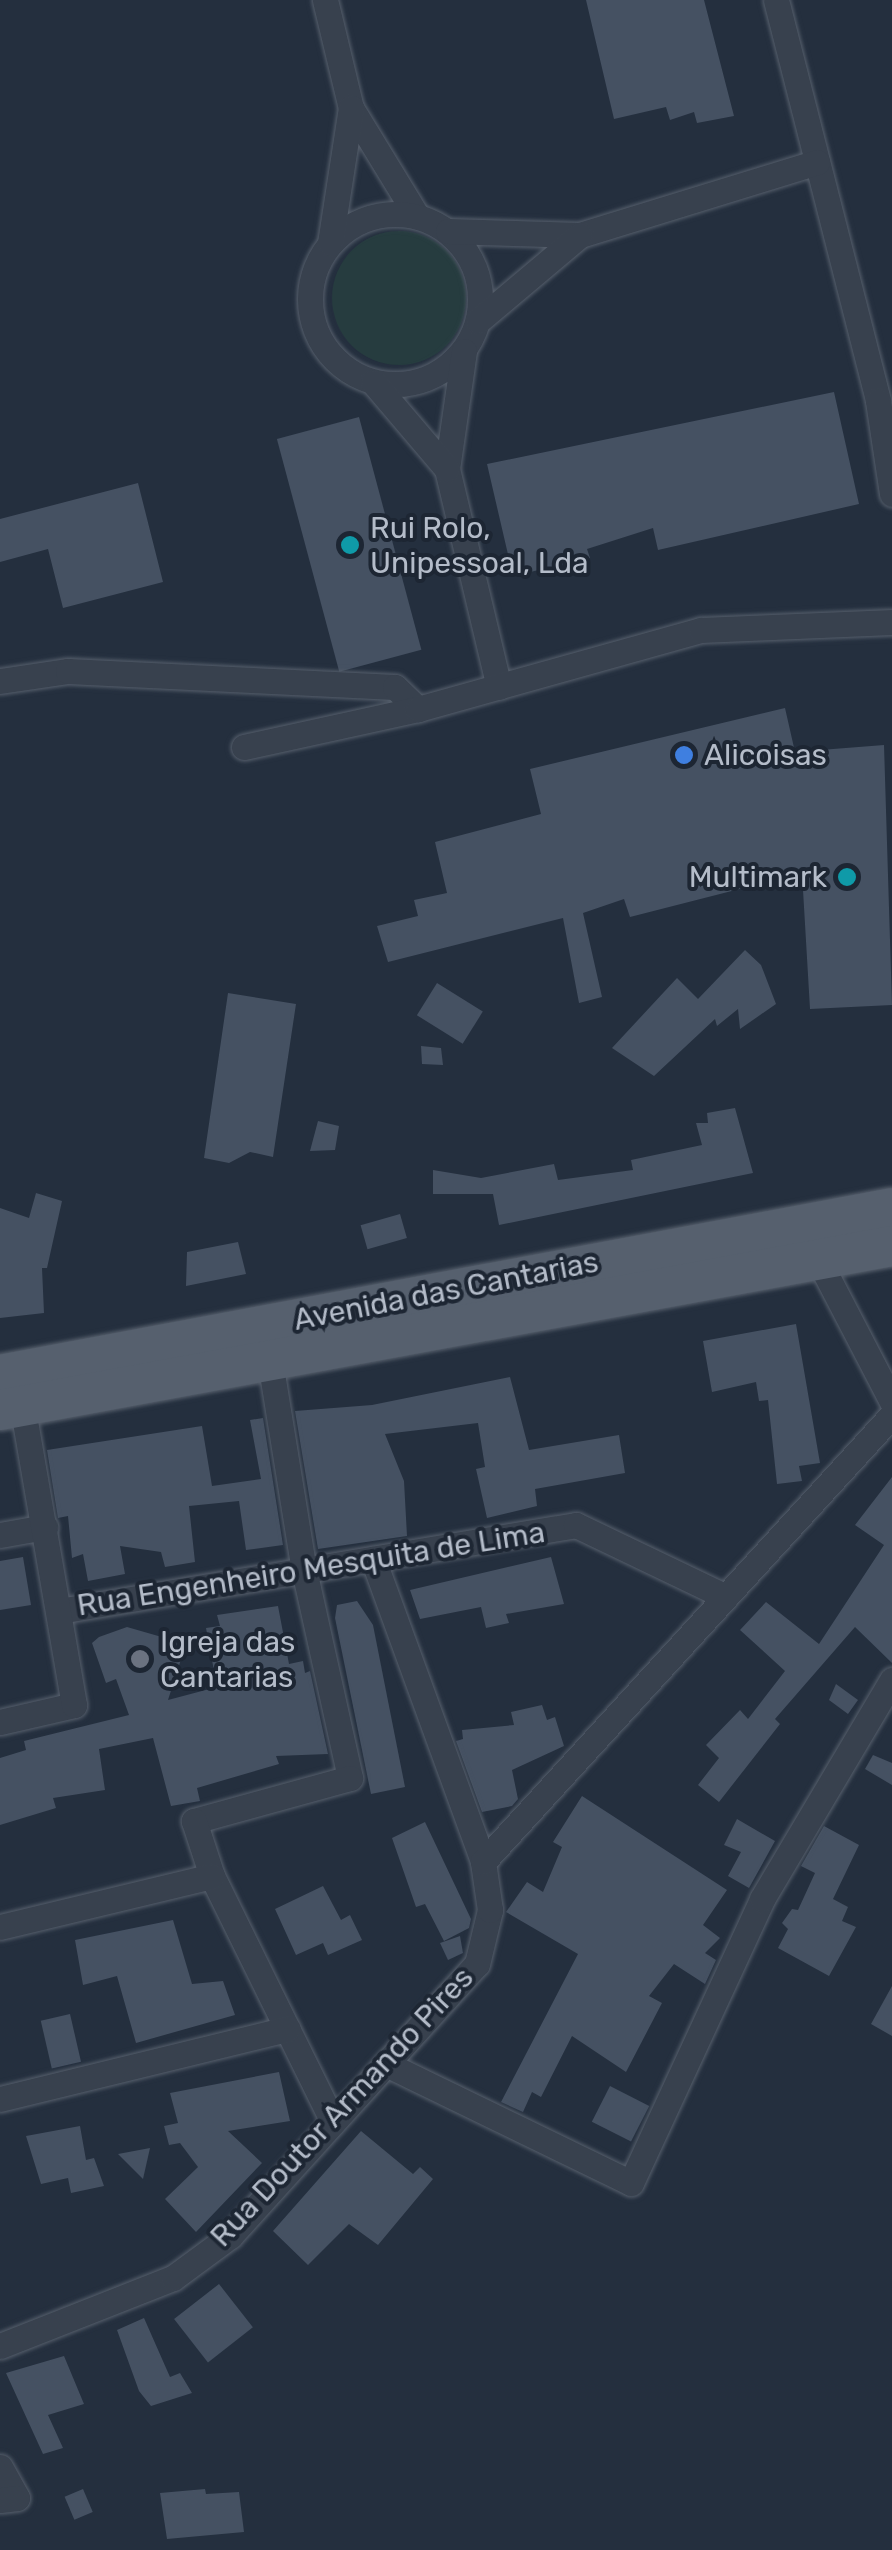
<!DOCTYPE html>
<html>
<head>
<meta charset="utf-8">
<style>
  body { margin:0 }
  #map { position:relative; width:892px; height:2550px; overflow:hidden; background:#242f3e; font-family:Rubik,sans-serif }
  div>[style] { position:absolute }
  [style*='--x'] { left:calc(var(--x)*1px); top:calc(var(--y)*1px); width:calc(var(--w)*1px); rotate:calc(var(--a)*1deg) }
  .green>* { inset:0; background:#263c3f }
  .round { border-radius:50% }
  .building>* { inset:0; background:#455162; transform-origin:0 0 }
  .roads { filter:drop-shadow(0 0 2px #565f6c) drop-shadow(0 0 2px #565f6c) }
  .minor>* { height:25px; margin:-12.5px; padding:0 12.5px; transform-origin:12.5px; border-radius:12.5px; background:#38414e }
  .minor>.ring { margin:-12.5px; padding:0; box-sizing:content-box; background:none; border:25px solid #38414e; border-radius:50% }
  .primary>* { height:40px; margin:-20px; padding:0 20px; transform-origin:20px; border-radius:20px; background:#56606e }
  .dots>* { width:28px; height:28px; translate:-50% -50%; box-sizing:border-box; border:5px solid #1d2633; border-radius:50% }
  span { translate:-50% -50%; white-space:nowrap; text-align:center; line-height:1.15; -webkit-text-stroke:8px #1d2633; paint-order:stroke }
  .poi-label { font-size:30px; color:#b4bcc9 }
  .left { translate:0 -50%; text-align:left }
  .right { translate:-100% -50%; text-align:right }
  .street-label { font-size:30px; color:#b4bcc9 }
</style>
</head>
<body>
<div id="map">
  <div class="green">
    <div class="round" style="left:332px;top:231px;width:134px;height:134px"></div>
  </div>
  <div class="building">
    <div style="clip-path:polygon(586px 0,704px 0,734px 116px,697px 123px,694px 112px,670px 120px,666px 107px,614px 119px)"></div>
    <div style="clip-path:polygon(834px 392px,859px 504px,658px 550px,653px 528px,587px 549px,590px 558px,513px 576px,487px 464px)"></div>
    <div style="left:359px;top:417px;width:241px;height:85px;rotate:75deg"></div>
    <div style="clip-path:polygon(138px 483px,163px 582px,63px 608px,48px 549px,0 562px,0 519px)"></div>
    <div style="clip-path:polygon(785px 708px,795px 752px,884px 745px,892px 1005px,810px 1009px,802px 873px,630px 917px,624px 899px,583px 913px,602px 997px,579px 1003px,563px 918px,388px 962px,377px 926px,418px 916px,414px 900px,447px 893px,435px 842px,541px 814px,530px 769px)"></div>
    <div style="clip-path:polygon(745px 950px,761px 965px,776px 1004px,740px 1029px,738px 1009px,717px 1026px,715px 1019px,654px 1076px,612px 1048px,677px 978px,698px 999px)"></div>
    <div style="left:437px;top:983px;width:54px;height:38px;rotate:32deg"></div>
    <div style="clip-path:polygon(228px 993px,296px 1004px,273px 1157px,250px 1152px,229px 1163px,204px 1158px)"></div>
    <div style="clip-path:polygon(421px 1046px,441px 1048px,443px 1065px,422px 1064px)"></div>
    <div style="clip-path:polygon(735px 1108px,753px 1173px,499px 1225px,493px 1194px,433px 1194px,433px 1170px,481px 1178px,554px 1164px,558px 1180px,633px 1170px,631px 1160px,702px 1145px,696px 1123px,708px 1123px,707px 1113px)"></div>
    <div style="clip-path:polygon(318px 1121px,339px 1126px,335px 1150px,310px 1151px)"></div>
    <div style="clip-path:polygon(36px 1193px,62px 1201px,47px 1268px,42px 1268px,44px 1313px,0 1318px,0 1208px,29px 1218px)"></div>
    <div style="left:400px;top:1214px;width:25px;height:41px;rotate:74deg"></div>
    <div style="clip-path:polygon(238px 1242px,246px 1274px,186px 1286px,187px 1252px)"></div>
    <div style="clip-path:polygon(796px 1324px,820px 1463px,799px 1466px,802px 1481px,777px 1484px,768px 1400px,759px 1401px,756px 1382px,712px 1392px,703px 1341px)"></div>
    <div style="clip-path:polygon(510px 1377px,529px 1450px,619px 1435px,625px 1473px,535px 1489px,537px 1506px,487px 1518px,476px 1469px,485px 1467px,478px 1423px,385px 1434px,404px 1481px,407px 1536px,318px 1549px,295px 1411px,372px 1405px)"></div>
    <div style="clip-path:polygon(263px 1418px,283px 1545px,246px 1550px,239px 1501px,189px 1506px,195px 1562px,165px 1567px,161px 1552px,120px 1546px,125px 1574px,88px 1581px,83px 1554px,72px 1558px,68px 1516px,58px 1518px,47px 1450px,202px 1426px,212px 1486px,261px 1479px,250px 1420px)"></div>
    <div style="clip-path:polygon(892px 1477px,892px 1663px,855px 1627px,775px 1719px,780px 1724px,719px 1802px,698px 1785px,719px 1758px,706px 1745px,740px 1710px,748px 1719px,785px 1671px,740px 1630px,766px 1602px,819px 1644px,884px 1545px,855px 1525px)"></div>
    <div style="clip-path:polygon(23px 1557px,31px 1605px,0 1610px,0 1561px)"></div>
    <div style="clip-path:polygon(551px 1557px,564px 1604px,506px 1614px,509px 1623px,486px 1628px,481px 1607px,420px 1619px,410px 1590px)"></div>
    <div style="clip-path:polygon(357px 1601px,373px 1625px,405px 1787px,371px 1794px,335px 1618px,337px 1605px)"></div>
    <div style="clip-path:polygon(278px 1606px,289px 1664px,303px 1661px,305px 1673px,310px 1671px,328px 1754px,276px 1756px,279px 1764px,197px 1788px,200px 1801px,171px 1806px,153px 1738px,99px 1749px,105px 1790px,53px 1798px,56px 1808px,0 1825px,0 1758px,26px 1750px,24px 1741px,129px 1715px,116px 1679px,106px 1683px,92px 1643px,99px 1637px,127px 1627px,186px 1644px,168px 1700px,217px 1687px,206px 1628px,220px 1626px,217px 1615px)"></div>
    <div style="clip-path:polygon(836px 1684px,858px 1700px,848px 1714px,829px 1700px)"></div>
    <div style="clip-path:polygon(542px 1705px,547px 1720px,555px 1717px,564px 1746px,512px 1770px,518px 1799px,512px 1806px,482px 1812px,456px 1741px,463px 1739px,462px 1730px,514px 1725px,511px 1712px)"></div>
    <div style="clip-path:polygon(873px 1755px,892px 1763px,892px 1785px,865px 1769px)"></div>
    <div style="clip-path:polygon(582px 1796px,727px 1890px,703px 1925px,720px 1938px,705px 1953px,716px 1960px,705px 1984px,674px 1964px,649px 1996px,662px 2003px,626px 2072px,572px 2036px,541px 2097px,532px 2092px,523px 2112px,501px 2102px,578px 1954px,506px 1912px,527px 1882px,543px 1892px,562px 1847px,553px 1842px)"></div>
    <div style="clip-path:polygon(737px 1819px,775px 1841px,749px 1888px,728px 1876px,741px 1852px,724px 1845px)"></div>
    <div style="clip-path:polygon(425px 1822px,471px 1919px,469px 1928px,444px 1941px,425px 1904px,416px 1907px,392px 1838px)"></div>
    <div style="clip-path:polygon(824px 1826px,859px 1845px,833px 1899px,848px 1907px,842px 1921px,856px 1927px,829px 1976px,778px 1948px,788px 1929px,782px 1923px,792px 1909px,798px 1910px,815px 1873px,801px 1866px)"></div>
    <div style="clip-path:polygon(323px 1886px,341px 1920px,350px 1915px,362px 1940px,328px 1955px,323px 1943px,296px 1955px,275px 1909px)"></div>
    <div style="clip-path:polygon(173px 1920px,192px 1984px,223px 1981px,235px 2015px,136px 2043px,117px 1976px,83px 1985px,75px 1940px)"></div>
    <div style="clip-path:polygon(460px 1936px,463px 1953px,448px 1960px,440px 1943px)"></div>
    <div style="clip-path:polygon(892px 1986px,892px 2036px,871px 2024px)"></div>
    <div style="left:70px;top:2014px;width:49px;height:30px;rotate:77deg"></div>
    <div style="clip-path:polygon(279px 2072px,290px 2121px,228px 2131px,262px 2163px,196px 2232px,165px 2199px,198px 2167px,180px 2143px,169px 2145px,164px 2126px,178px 2123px,170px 2093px)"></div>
    <div style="left:610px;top:2086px;width:44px;height:40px;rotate:27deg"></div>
    <div style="clip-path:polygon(80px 2126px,86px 2160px,94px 2158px,104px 2186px,71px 2193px,68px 2178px,41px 2184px,26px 2136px)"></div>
    <div style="clip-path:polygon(361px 2131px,413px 2174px,420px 2167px,433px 2179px,378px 2245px,349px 2224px,308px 2265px,273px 2231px)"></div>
    <div style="clip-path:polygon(150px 2148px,143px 2179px,118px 2154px)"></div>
    <div style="left:219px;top:2284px;width:55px;height:57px;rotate:52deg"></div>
    <div style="clip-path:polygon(144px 2318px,170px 2377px,180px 2373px,192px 2393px,151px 2406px,139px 2391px,117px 2330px)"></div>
    <div style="clip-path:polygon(64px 2356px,84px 2404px,48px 2415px,63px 2448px,43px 2454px,6px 2373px)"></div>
    <div style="left:83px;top:2489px;width:25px;height:20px;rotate:67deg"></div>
    <div style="clip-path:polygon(205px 2489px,206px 2494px,239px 2492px,244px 2532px,167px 2539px,160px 2493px)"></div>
  </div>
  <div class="roads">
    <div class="minor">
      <div style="--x:325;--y:0;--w:111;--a:76.5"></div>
      <div style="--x:351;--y:108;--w:127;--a:58.6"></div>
      <div style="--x:776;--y:0;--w:414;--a:75.7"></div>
      <div style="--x:878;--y:401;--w:94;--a:81.4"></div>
      <div class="ring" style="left:310px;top:214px;width:145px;height:145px"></div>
      <div style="--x:448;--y:231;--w:132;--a:1.7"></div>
      <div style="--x:580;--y:235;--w:248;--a:-17.1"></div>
      <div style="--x:330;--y:243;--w:137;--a:-81.2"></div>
      <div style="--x:478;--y:321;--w:133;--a:-40.1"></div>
      <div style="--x:464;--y:351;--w:119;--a:98.2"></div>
      <div style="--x:447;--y:469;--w:224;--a:76.6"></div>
      <div style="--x:373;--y:382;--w:114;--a:49.6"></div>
      <div style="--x:0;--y:681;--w:69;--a:-8.4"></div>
      <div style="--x:68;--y:671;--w:327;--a:2.8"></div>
      <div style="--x:395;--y:687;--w:32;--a:44"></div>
      <div style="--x:244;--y:747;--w:178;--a:-12.3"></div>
      <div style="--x:418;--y:709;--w:294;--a:-15.6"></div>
      <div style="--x:701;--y:630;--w:191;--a:-2.4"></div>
      <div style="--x:818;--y:1259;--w:161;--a:62.6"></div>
      <div style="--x:270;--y:1361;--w:212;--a:80.8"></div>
      <div style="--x:304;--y:1570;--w:213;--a:77.5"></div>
      <div style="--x:350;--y:1778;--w:162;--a:164.6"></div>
      <div style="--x:194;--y:1821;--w:58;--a:71.9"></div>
      <div style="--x:212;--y:1876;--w:274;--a:63.8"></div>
      <div style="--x:0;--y:1535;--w:46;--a:-10.1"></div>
      <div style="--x:373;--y:1559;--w:322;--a:70"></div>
      <div style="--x:59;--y:1611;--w:524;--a:-9.44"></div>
      <div style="--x:576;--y:1525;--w:166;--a:25.6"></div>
      <div style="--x:0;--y:1722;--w:76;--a:-12.9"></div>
      <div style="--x:74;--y:1705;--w:319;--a:-99.8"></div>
      <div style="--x:0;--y:1927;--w:218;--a:-13.5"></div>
      <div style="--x:386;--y:2064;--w:272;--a:25.9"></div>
      <div style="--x:631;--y:2183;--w:313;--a:-65.2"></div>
      <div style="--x:762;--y:1899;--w:255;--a:-59.3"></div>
      <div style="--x:0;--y:2099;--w:296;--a:-13.7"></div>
      <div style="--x:0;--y:2346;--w:186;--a:-21.5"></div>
      <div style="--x:173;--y:2278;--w:71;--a:-36.4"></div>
      <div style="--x:230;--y:2236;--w:367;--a:-47.8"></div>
      <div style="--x:477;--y:1964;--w:56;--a:-76.5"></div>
      <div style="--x:490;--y:1910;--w:49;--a:-98.3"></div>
      <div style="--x:483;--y:1862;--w:606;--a:-47.54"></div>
      <div style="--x:0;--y:2467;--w:35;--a:61"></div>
      <div style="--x:17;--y:2498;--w:17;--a:173"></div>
    </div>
    <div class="primary">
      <div style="--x:0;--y:1375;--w:907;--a:-10.6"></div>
      <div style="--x:0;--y:1410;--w:907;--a:-10.42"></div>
    </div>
  </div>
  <div class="dots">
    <div style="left:350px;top:545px;background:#0f9aa8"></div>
    <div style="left:684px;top:755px;background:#3f7fe0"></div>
    <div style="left:847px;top:877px;background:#0f9aa8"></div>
    <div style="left:140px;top:1659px;background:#6b7280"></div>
  </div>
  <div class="poi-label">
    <span class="left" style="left:370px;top:545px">Rui Rolo,<br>Unipessoal, Lda</span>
    <span class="left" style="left:704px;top:755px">Alicoisas</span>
    <span class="right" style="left:827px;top:877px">Multimark</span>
    <span class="left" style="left:160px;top:1659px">Igreja das<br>Cantarias</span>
  </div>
  <div class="street-label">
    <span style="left:446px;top:1291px;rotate:-11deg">Avenida das Cantarias</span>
    <span style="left:311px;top:1569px;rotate:-9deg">Rua Engenheiro Mesquita de Lima</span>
    <span style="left:342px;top:2107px;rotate:-47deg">Rua Doutor Armando Pires</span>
  </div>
</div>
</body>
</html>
